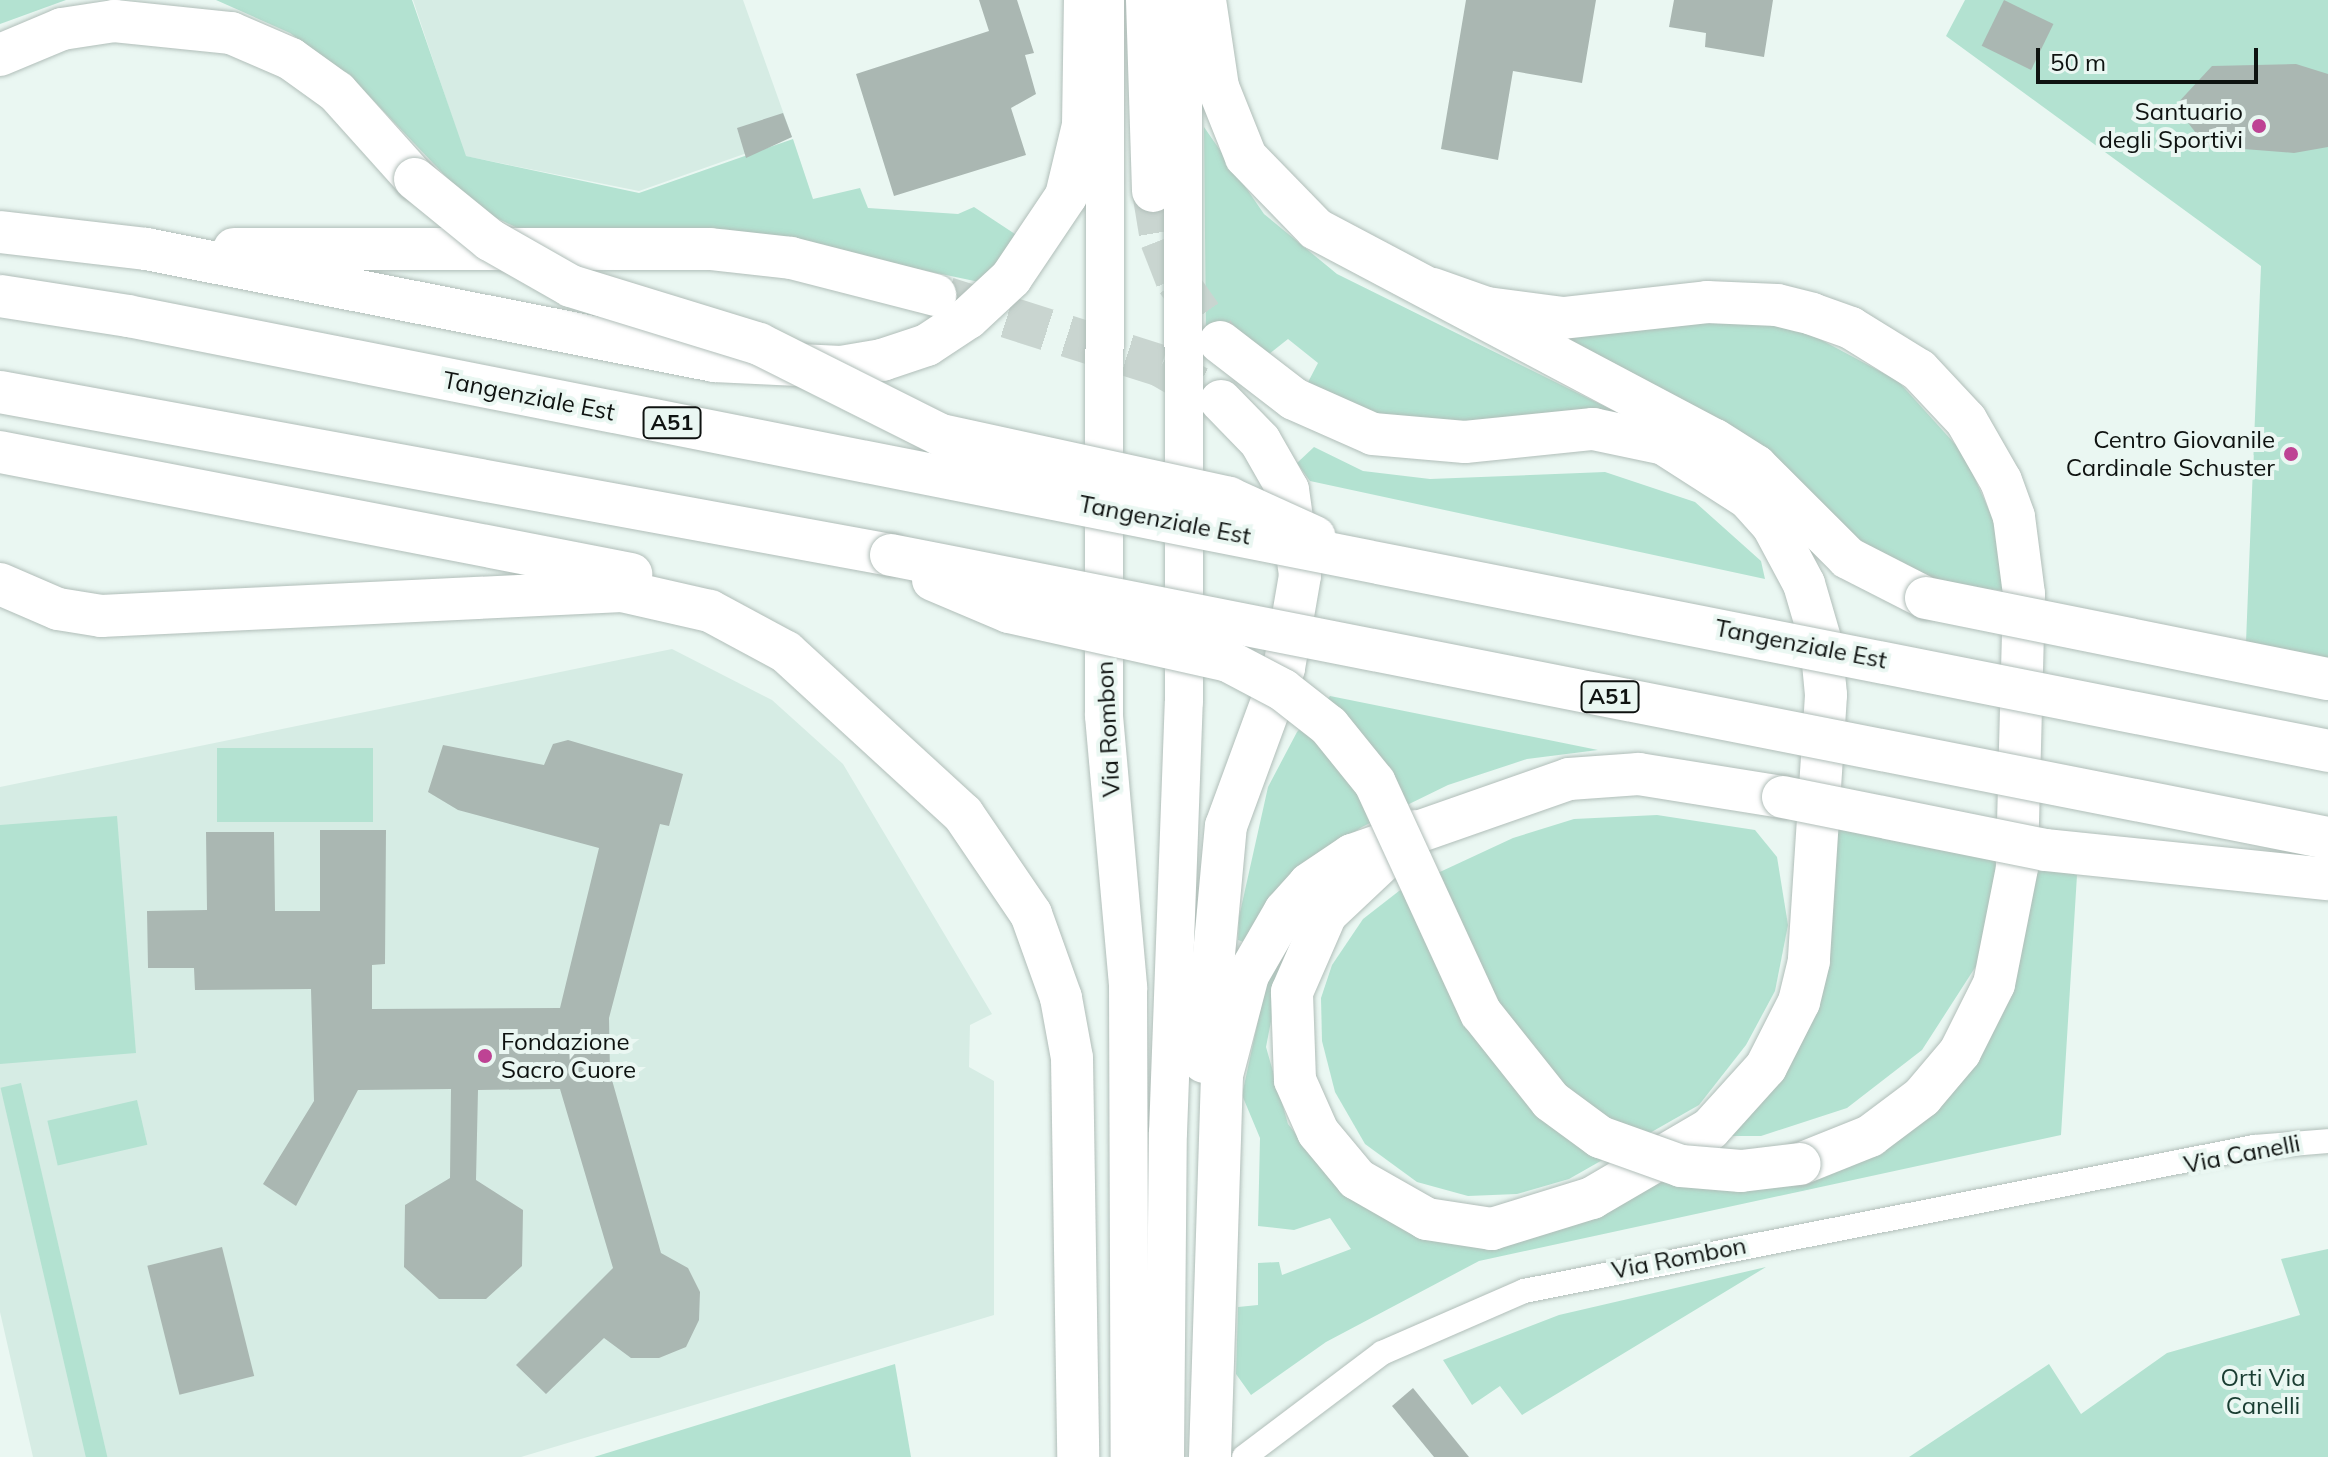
<!DOCTYPE html>
<html>
<head>
<meta charset="utf-8">
<style>
  body { margin:0 }
  #map { position:relative; width:2328px; height:1457px; overflow:hidden; background:#eaf7f2; font-family:Mulish,sans-serif }
  div>[style] { position:absolute }
  [style*='--x'] { left:calc(var(--x)*1px); top:calc(var(--y)*1px); width:calc(var(--w)*1px); rotate:calc(var(--a)*1deg) }
  .built>* { inset:0; background:#d6ece4 }
  .green>* { inset:0; background:#b3e2d1; transform-origin:0 0 }
  .building>* { inset:0; background:#aab7b2; transform-origin:0 0 }
  .motorway-tunnel>* { height:42px; margin-top:-21px; transform-origin:0; background:repeating-linear-gradient(90deg,#c9d5d0 0 42px,transparent 0 63px) }
  .roads { filter:drop-shadow(0 0 2px #b1beb9) drop-shadow(0 0 2px #b1beb9) }
  .minor>* { height:24px; margin:-12px; padding:0 12px; transform-origin:12px; border-radius:12px; background:#fff }
  .primary>* { height:38px; margin:-19px; padding:0 19px; transform-origin:19px; border-radius:19px; background:#fff }
  .motorway>* { height:42px; margin:-21px; padding:0 21px; transform-origin:21px; border-radius:21px; background:#fff }
  .bridges { filter:drop-shadow(0 0 2px #b1beb9) drop-shadow(0 0 2px #b1beb9) }
  .motorway-bridge>* { height:42px; margin:-21px; padding:0 21px; transform-origin:21px; border-radius:21px; background:#fff }
  .dots>* { width:22px; height:22px; translate:-50% -50%; box-sizing:border-box; border:4px solid #eaf7f2; border-radius:50% }
  span { translate:-50% -50%; white-space:nowrap; text-align:center; line-height:1.15; -webkit-text-stroke:8px #eaf7f2; paint-order:stroke }
  .shield-label span { padding:2px 6px; background:#eaf7f2; border:2px solid; border-radius:6px; -webkit-text-stroke-width:0 }
  .shield-label { font-size:22px; color:#0f1311; font-weight:700 }
  .poi-label { font-size:24px; color:#0f1311 }
  .right { translate:-100% -50%; text-align:right }
  .left { translate:0 -50%; text-align:left }
  .street-label { font-size:24px; color:#0f1311 }
  .park-label { font-size:24px; color:#1a3d32 }
  .scale { position:absolute; left:2036px; top:48px; width:222px; height:36px; box-sizing:border-box; border:4px solid #0f1311; border-top:0; padding-left:10px; font-size:24px; line-height:28px; white-space:nowrap; color:#0f1311; -webkit-text-stroke:6px #eaf7f2; paint-order:stroke }
</style>
</head>
<body>
<div id="map">
  <div class="built">
    <div style="clip-path:polygon(413px 0,743px 0,792px 137px,639px 191px,465px 156px)"></div>
    <div style="clip-path:polygon(672px 649px,772px 700px,843px 764px,992px 1014px,970px 1025px,969px 1067px,994px 1081px,994px 1315px,521px 1457px,33px 1457px,0 1312px,0 787px)"></div>
  </div>
  <div class="green">
    <div style="clip-path:polygon(0 0,66px 0,0 24px)"></div>
    <div style="clip-path:polygon(216px 0,412px 0,466px 156px,639px 193px,793px 139px,813px 199px,860px 188px,868px 208px,958px 214px,974px 207px,1021px 238px,984px 283px,851px 255px,524px 231px,490px 215px,452px 183px,352px 78px,290px 33px)"></div>
    <div style="clip-path:polygon(1965px 0,2328px 0,2328px 661px,2246px 642px,2261px 266px,1946px 36px)"></div>
    <div style="clip-path:polygon(1204px 127px,1264px 214px,1337px 274px,1636px 422px,1399px 428px,1306px 386px,1318px 363px,1288px 339px,1264px 358px,1230px 322px,1206px 342px)"></div>
    <div style="clip-path:polygon(1713px 318px,1799px 328px,1898px 381px,1964px 454px,2004px 544px,2011px 591px,1941px 586px,1861px 560px,1541px 332px)"></div>
    <div style="clip-path:polygon(1314px 447px,1363px 471px,1430px 479px,1605px 472px,1695px 502px,1761px 561px,1765px 579px,1310px 481px,1297px 463px)"></div>
    <div style="clip-path:polygon(1330px 696px,1598px 750px,1527px 759px,1448px 785px,1362px 827px,1301px 868px,1244px 942px,1238px 940px,1239px 917px,1268px 787px,1297px 732px)"></div>
    <div style="left:373px;top:748px;width:74px;height:156px;rotate:90deg"></div>
    <div style="clip-path:polygon(1657px 815px,1755px 830px,1777px 857px,1788px 925px,1775px 991px,1746px 1045px,1699px 1105px,1569px 1179px,1517px 1194px,1468px 1196px,1417px 1182px,1365px 1144px,1335px 1092px,1322px 1041px,1321px 998px,1332px 965px,1363px 919px,1399px 891px,1513px 838px,1574px 819px)"></div>
    <div style="clip-path:polygon(117px 816px,136px 1053px,0 1064px,0 825px)"></div>
    <div style="clip-path:polygon(1837px 828px,2004px 860px,1987px 949px,1922px 1050px,1847px 1108px,1761px 1136px,1713px 1136px,1751px 1101px)"></div>
    <div style="clip-path:polygon(2032px 862px,2077px 875px,2061px 1135px,1479px 1261px,1326px 1342px,1251px 1395px,1236px 1374px,1238px 1307px,1258px 1305px,1258px 1263px,1279px 1262px,1282px 1275px,1351px 1249px,1330px 1218px,1294px 1230px,1258px 1226px,1260px 1138px,1242px 1095px,1266px 984px,1285px 950px,1266px 1047px,1288px 1124px,1335px 1184px,1409px 1230px,1650px 1175px,1743px 1181px,1951px 1077px)"></div>
    <div style="left:21px;top:1083px;width:384px;height:21px;rotate:77deg"></div>
    <div style="left:137px;top:1100px;width:46px;height:92px;rotate:77deg"></div>
    <div style="clip-path:polygon(2328px 1249px,2328px 1457px,1909px 1457px,2049px 1364px,2081px 1414px,2167px 1353px,2300px 1315px,2281px 1259px)"></div>
    <div style="clip-path:polygon(1766px 1267px,1522px 1415px,1500px 1386px,1472px 1405px,1443px 1360px,1559px 1315px)"></div>
    <div style="clip-path:polygon(895px 1364px,911px 1457px,594px 1457px)"></div>
  </div>
  <div class="building">
    <div style="clip-path:polygon(979px 0,1017px 0,1034px 53px,1025px 55px,1036px 94px,1011px 108px,1026px 155px,894px 196px,856px 74px,989px 31px)"></div>
    <div style="clip-path:polygon(1466px 0,1596px 0,1582px 83px,1513px 71px,1498px 160px,1441px 149px)"></div>
    <div style="clip-path:polygon(1674px 0,1773px 0,1764px 57px,1705px 47px,1706px 33px,1669px 27px)"></div>
    <div style="left:2004px;top:0;width:55px;height:51px;rotate:26deg"></div>
    <div style="clip-path:polygon(2296px 64px,2328px 74px,2328px 147px,2294px 153px,2206px 146px,2175px 106px,2212px 66px)"></div>
    <div style="clip-path:polygon(783px 113px,792px 137px,746px 158px,737px 128px)"></div>
    <div style="clip-path:polygon(568px 740px,683px 774px,669px 826px,660px 824px,609px 1018px,610px 1073px,661px 1253px,688px 1268px,700px 1292px,699px 1320px,686px 1347px,659px 1358px,631px 1358px,604px 1338px,546px 1394px,516px 1365px,613px 1268px,560px 1089px,478px 1090px,476px 1180px,523px 1210px,522px 1266px,486px 1299px,439px 1299px,404px 1267px,405px 1205px,450px 1178px,451px 1089px,358px 1090px,296px 1206px,263px 1184px,314px 1101px,311px 989px,195px 990px,194px 968px,148px 968px,147px 911px,207px 910px,206px 832px,274px 832px,275px 911px,320px 911px,320px 830px,386px 830px,385px 964px,372px 965px,372px 1009px,560px 1008px,599px 848px,458px 810px,428px 792px,443px 745px,544px 765px,553px 744px)"></div>
    <div style="left:222px;top:1247px;width:133px;height:77px;rotate:76deg"></div>
    <div style="clip-path:polygon(1413px 1388px,1469px 1457px,1434px 1457px,1392px 1406px)"></div>
  </div>
  <div class="motorway-tunnel">
    <div style="--x:1153;--y:191;--w:50;--a:80.7"></div>
    <div style="--x:1161;--y:240;--w:44;--a:68.7"></div>
    <div style="--x:1177;--y:281;--w:75;--a:54.8"></div>
    <div style="--x:947;--y:298;--w:225;--a:17.6"></div>
    <div style="--x:1161;--y:366;--w:60;--a:30"></div>
  </div>
  <div class="roads">
    <div class="minor">
      <div style="--x:1244;--y:1457;--w:173;--a:-37"></div>
      <div style="--x:1382;--y:1353;--w:155;--a:-23.6"></div>
      <div style="--x:1524;--y:1291;--w:744;--a:-11.16"></div>
      <div style="--x:2254;--y:1147;--w:74;--a:-4.6"></div>
    </div>
    <div class="primary">
      <div style="--x:1105;--y:0;--w:716;--a:90.08"></div>
      <div style="--x:1104;--y:716;--w:272;--a:84.9"></div>
      <div style="--x:1128;--y:987;--w:470;--a:89.8"></div>
      <div style="--x:1165;--y:1457;--w:324;--a:-89.5"></div>
      <div style="--x:1168;--y:1133;--w:431;--a:-87.9"></div>
      <div style="--x:1184;--y:702;--w:702;--a:-90.08"></div>
    </div>
    <div class="motorway">
      <div style="--x:1147;--y:0;--w:191;--a:88.2"></div>
      <div style="--x:1205;--y:0;--w:88;--a:81.5"></div>
      <div style="--x:1218;--y:87;--w:75;--a:68.2"></div>
      <div style="--x:1246;--y:157;--w:100;--a:45.8"></div>
      <div style="--x:1316;--y:229;--w:451;--a:27.9"></div>
      <div style="--x:1715;--y:440;--w:49;--a:32.4"></div>
      <div style="--x:1756;--y:466;--w:130;--a:45"></div>
      <div style="--x:1848;--y:558;--w:88;--a:27.1"></div>
      <div style="--x:0;--y:55;--w:67;--a:-22.8"></div>
      <div style="--x:62;--y:29;--w:53;--a:-8.7"></div>
      <div style="--x:114;--y:21;--w:118;--a:5.9"></div>
      <div style="--x:231;--y:33;--w:65;--a:23.4"></div>
      <div style="--x:291;--y:59;--w:57;--a:35.7"></div>
      <div style="--x:337;--y:92;--w:117;--a:48.1"></div>
      <div style="--x:0;--y:232;--w:147;--a:6.6"></div>
      <div style="--x:146;--y:249;--w:579;--a:11.15"></div>
      <div style="--x:714;--y:361;--w:127;--a:2.7"></div>
      <div style="--x:841;--y:367;--w:42;--a:-9.7"></div>
      <div style="--x:882;--y:360;--w:47;--a:-18.4"></div>
      <div style="--x:927;--y:345;--w:49;--a:-33.4"></div>
      <div style="--x:968;--y:318;--w:59;--a:-42.9"></div>
      <div style="--x:1011;--y:278;--w:99;--a:-56.1"></div>
      <div style="--x:1066;--y:196;--w:73;--a:-76.5"></div>
      <div style="--x:1083;--y:125;--w:125;--a:-89.1"></div>
      <div style="--x:234;--y:249;--w:476;--a:0"></div>
      <div style="--x:710;--y:249;--w:81;--a:6.3"></div>
      <div style="--x:791;--y:258;--w:149;--a:14.4"></div>
      <div style="--x:1433;--y:289;--w:57;--a:19.4"></div>
      <div style="--x:1487;--y:308;--w:77;--a:7.5"></div>
      <div style="--x:1563;--y:318;--w:145;--a:-6.3"></div>
      <div style="--x:1707;--y:302;--w:70;--a:2.5"></div>
      <div style="--x:1777;--y:305;--w:36;--a:14"></div>
      <div style="--x:1812;--y:314;--w:41;--a:19.7"></div>
      <div style="--x:1851;--y:328;--w:80;--a:31.7"></div>
      <div style="--x:1919;--y:370;--w:69;--a:46.8"></div>
      <div style="--x:1966;--y:420;--w:70;--a:60.2"></div>
      <div style="--x:2001;--y:481;--w:38;--a:70"></div>
      <div style="--x:2014;--y:517;--w:78;--a:82.6"></div>
      <div style="--x:2024;--y:594;--w:274;--a:91.5"></div>
      <div style="--x:2017;--y:868;--w:118;--a:101.2"></div>
      <div style="--x:1994;--y:984;--w:76;--a:116.6"></div>
      <div style="--x:1960;--y:1052;--w:59;--a:130.2"></div>
      <div style="--x:1922;--y:1097;--w:65;--a:143.1"></div>
      <div style="--x:1870;--y:1136;--w:75;--a:158.2"></div>
      <div style="--x:1220;--y:342;--w:93;--a:37.6"></div>
      <div style="--x:1294;--y:399;--w:86;--a:23.9"></div>
      <div style="--x:1373;--y:434;--w:92;--a:5"></div>
      <div style="--x:1465;--y:442;--w:129;--a:-5.8"></div>
      <div style="--x:1593;--y:429;--w:73;--a:11.9"></div>
      <div style="--x:1664;--y:444;--w:100;--a:32.7"></div>
      <div style="--x:1748;--y:498;--w:38;--a:48"></div>
      <div style="--x:1773;--y:526;--w:66;--a:61.9"></div>
      <div style="--x:1804;--y:584;--w:60;--a:73.7"></div>
      <div style="--x:1821;--y:642;--w:53;--a:84.6"></div>
      <div style="--x:1826;--y:695;--w:267;--a:93.7"></div>
      <div style="--x:1809;--y:961;--w:42;--a:103.7"></div>
      <div style="--x:1799;--y:1002;--w:73;--a:116.9"></div>
      <div style="--x:1766;--y:1067;--w:84;--a:132.1"></div>
      <div style="--x:1710;--y:1129;--w:137;--a:149.7"></div>
      <div style="--x:1592;--y:1198;--w:105;--a:162.8"></div>
      <div style="--x:1492;--y:1229;--w:66;--a:-171.3"></div>
      <div style="--x:1427;--y:1219;--w:81;--a:-150.3"></div>
      <div style="--x:1357;--y:1179;--w:61;--a:-129.7"></div>
      <div style="--x:1318;--y:1132;--w:57;--a:-113.9"></div>
      <div style="--x:1295;--y:1080;--w:88;--a:-92"></div>
      <div style="--x:1292;--y:992;--w:85;--a:-66.4"></div>
      <div style="--x:1326;--y:914;--w:121;--a:-43.3"></div>
      <div style="--x:0;--y:392;--w:906;--a:10.37"></div>
      <div style="--x:0;--y:452;--w:643;--a:10.94"></div>
      <div style="--x:0;--y:584;--w:63;--a:23.3"></div>
      <div style="--x:58;--y:609;--w:44;--a:9.2"></div>
      <div style="--x:101;--y:616;--w:522;--a:-2.75"></div>
      <div style="--x:622;--y:591;--w:90;--a:12.8"></div>
      <div style="--x:710;--y:611;--w:86;--a:28.3"></div>
      <div style="--x:786;--y:652;--w:240;--a:42.5"></div>
      <div style="--x:963;--y:814;--w:121;--a:55.8"></div>
      <div style="--x:1031;--y:914;--w:89;--a:70.3"></div>
      <div style="--x:1061;--y:998;--w:61;--a:79.6"></div>
      <div style="--x:1072;--y:1058;--w:399;--a:89.1"></div>
      <div style="--x:1204;--y:1062;--w:237;--a:-84.7"></div>
      <div style="--x:1226;--y:826;--w:168;--a:-69.8"></div>
      <div style="--x:1284;--y:668;--w:94;--a:-80.2"></div>
      <div style="--x:1300;--y:575;--w:86;--a:-98"></div>
      <div style="--x:1288;--y:490;--w:56;--a:-119.7"></div>
      <div style="--x:1260;--y:441;--w:56;--a:-134.3"></div>
      <div style="--x:1210;--y:1457;--w:382;--a:-88.2"></div>
      <div style="--x:1222;--y:1075;--w:103;--a:-75.4"></div>
      <div style="--x:1248;--y:975;--w:74;--a:-60"></div>
      <div style="--x:1285;--y:911;--w:36;--a:-48"></div>
      <div style="--x:1309;--y:884;--w:52;--a:-34"></div>
      <div style="--x:1352;--y:855;--w:230;--a:-19.3"></div>
      <div style="--x:1569;--y:779;--w:70;--a:-4.1"></div>
      <div style="--x:1639;--y:774;--w:146;--a:9.1"></div>
    </div>
  </div>
  <div class="bridges">
    <div class="motorway-bridge">
      <div style="--x:415;--y:179;--w:97;--a:39.1"></div>
      <div style="--x:490;--y:240;--w:93;--a:29.6"></div>
      <div style="--x:571;--y:286;--w:197;--a:17.1"></div>
      <div style="--x:759;--y:344;--w:203;--a:26.6"></div>
      <div style="--x:941;--y:435;--w:295;--a:12.3"></div>
      <div style="--x:1229;--y:498;--w:94;--a:24.4"></div>
      <div style="--x:0;--y:296;--w:130;--a:8.9"></div>
      <div style="--x:128;--y:316;--w:2243;--a:11.18"></div>
      <div style="--x:891;--y:555;--w:1465;--a:11.14"></div>
      <div style="--x:933;--y:580;--w:82;--a:22.8"></div>
      <div style="--x:1009;--y:612;--w:224;--a:12.6"></div>
      <div style="--x:1228;--y:661;--w:62;--a:27.8"></div>
      <div style="--x:1283;--y:690;--w:58;--a:38"></div>
      <div style="--x:1329;--y:726;--w:73;--a:51.1"></div>
      <div style="--x:1375;--y:783;--w:253;--a:65.3"></div>
      <div style="--x:1481;--y:1013;--w:112;--a:51.5"></div>
      <div style="--x:1551;--y:1101;--w:61;--a:36.3"></div>
      <div style="--x:1600;--y:1137;--w:86;--a:19.7"></div>
      <div style="--x:1681;--y:1166;--w:60;--a:4.8"></div>
      <div style="--x:1741;--y:1171;--w:59;--a:-6.8"></div>
      <div style="--x:1926;--y:598;--w:410;--a:11.4"></div>
      <div style="--x:1783;--y:797;--w:268;--a:11.4"></div>
      <div style="--x:2046;--y:850;--w:283;--a:5.9"></div>
    </div>
  </div>
  <div class="dots">
    <div style="left:2259px;top:126px;background:#be4394"></div>
    <div style="left:2291px;top:454px;background:#be4394"></div>
    <div style="left:485px;top:1056px;background:#be4394"></div>
  </div>
  <div class="shield-label">
    <span style="left:672px;top:423px">A51</span>
    <span style="left:1610px;top:697px">A51</span>
  </div>
  <div class="poi-label">
    <span class="right" style="left:2243px;top:126px">Santuario<br>degli Sportivi</span>
    <span class="right" style="left:2275px;top:454px">Centro Giovanile<br>Cardinale Schuster</span>
    <span class="left" style="left:501px;top:1056px">Fondazione<br>Sacro Cuore</span>
  </div>
  <div class="street-label">
    <span style="left:529px;top:396px;rotate:11deg">Tangenziale Est</span>
    <span style="left:1165px;top:520px;rotate:11deg">Tangenziale Est</span>
    <span style="left:1801px;top:644px;rotate:11deg">Tangenziale Est</span>
    <span style="left:1108px;top:729px;rotate:-93deg">Via Rombon</span>
    <span style="left:2242px;top:1154px;rotate:-11deg">Via Canelli</span>
    <span style="left:1679px;top:1258px;rotate:-11deg">Via Rombon</span>
  </div>
  <div class="park-label">
    <span style="left:2263px;top:1392px">Orti Via<br>Canelli</span>
  </div>
  <div class="scale">50 m</div>
</div>
</body>
</html>
